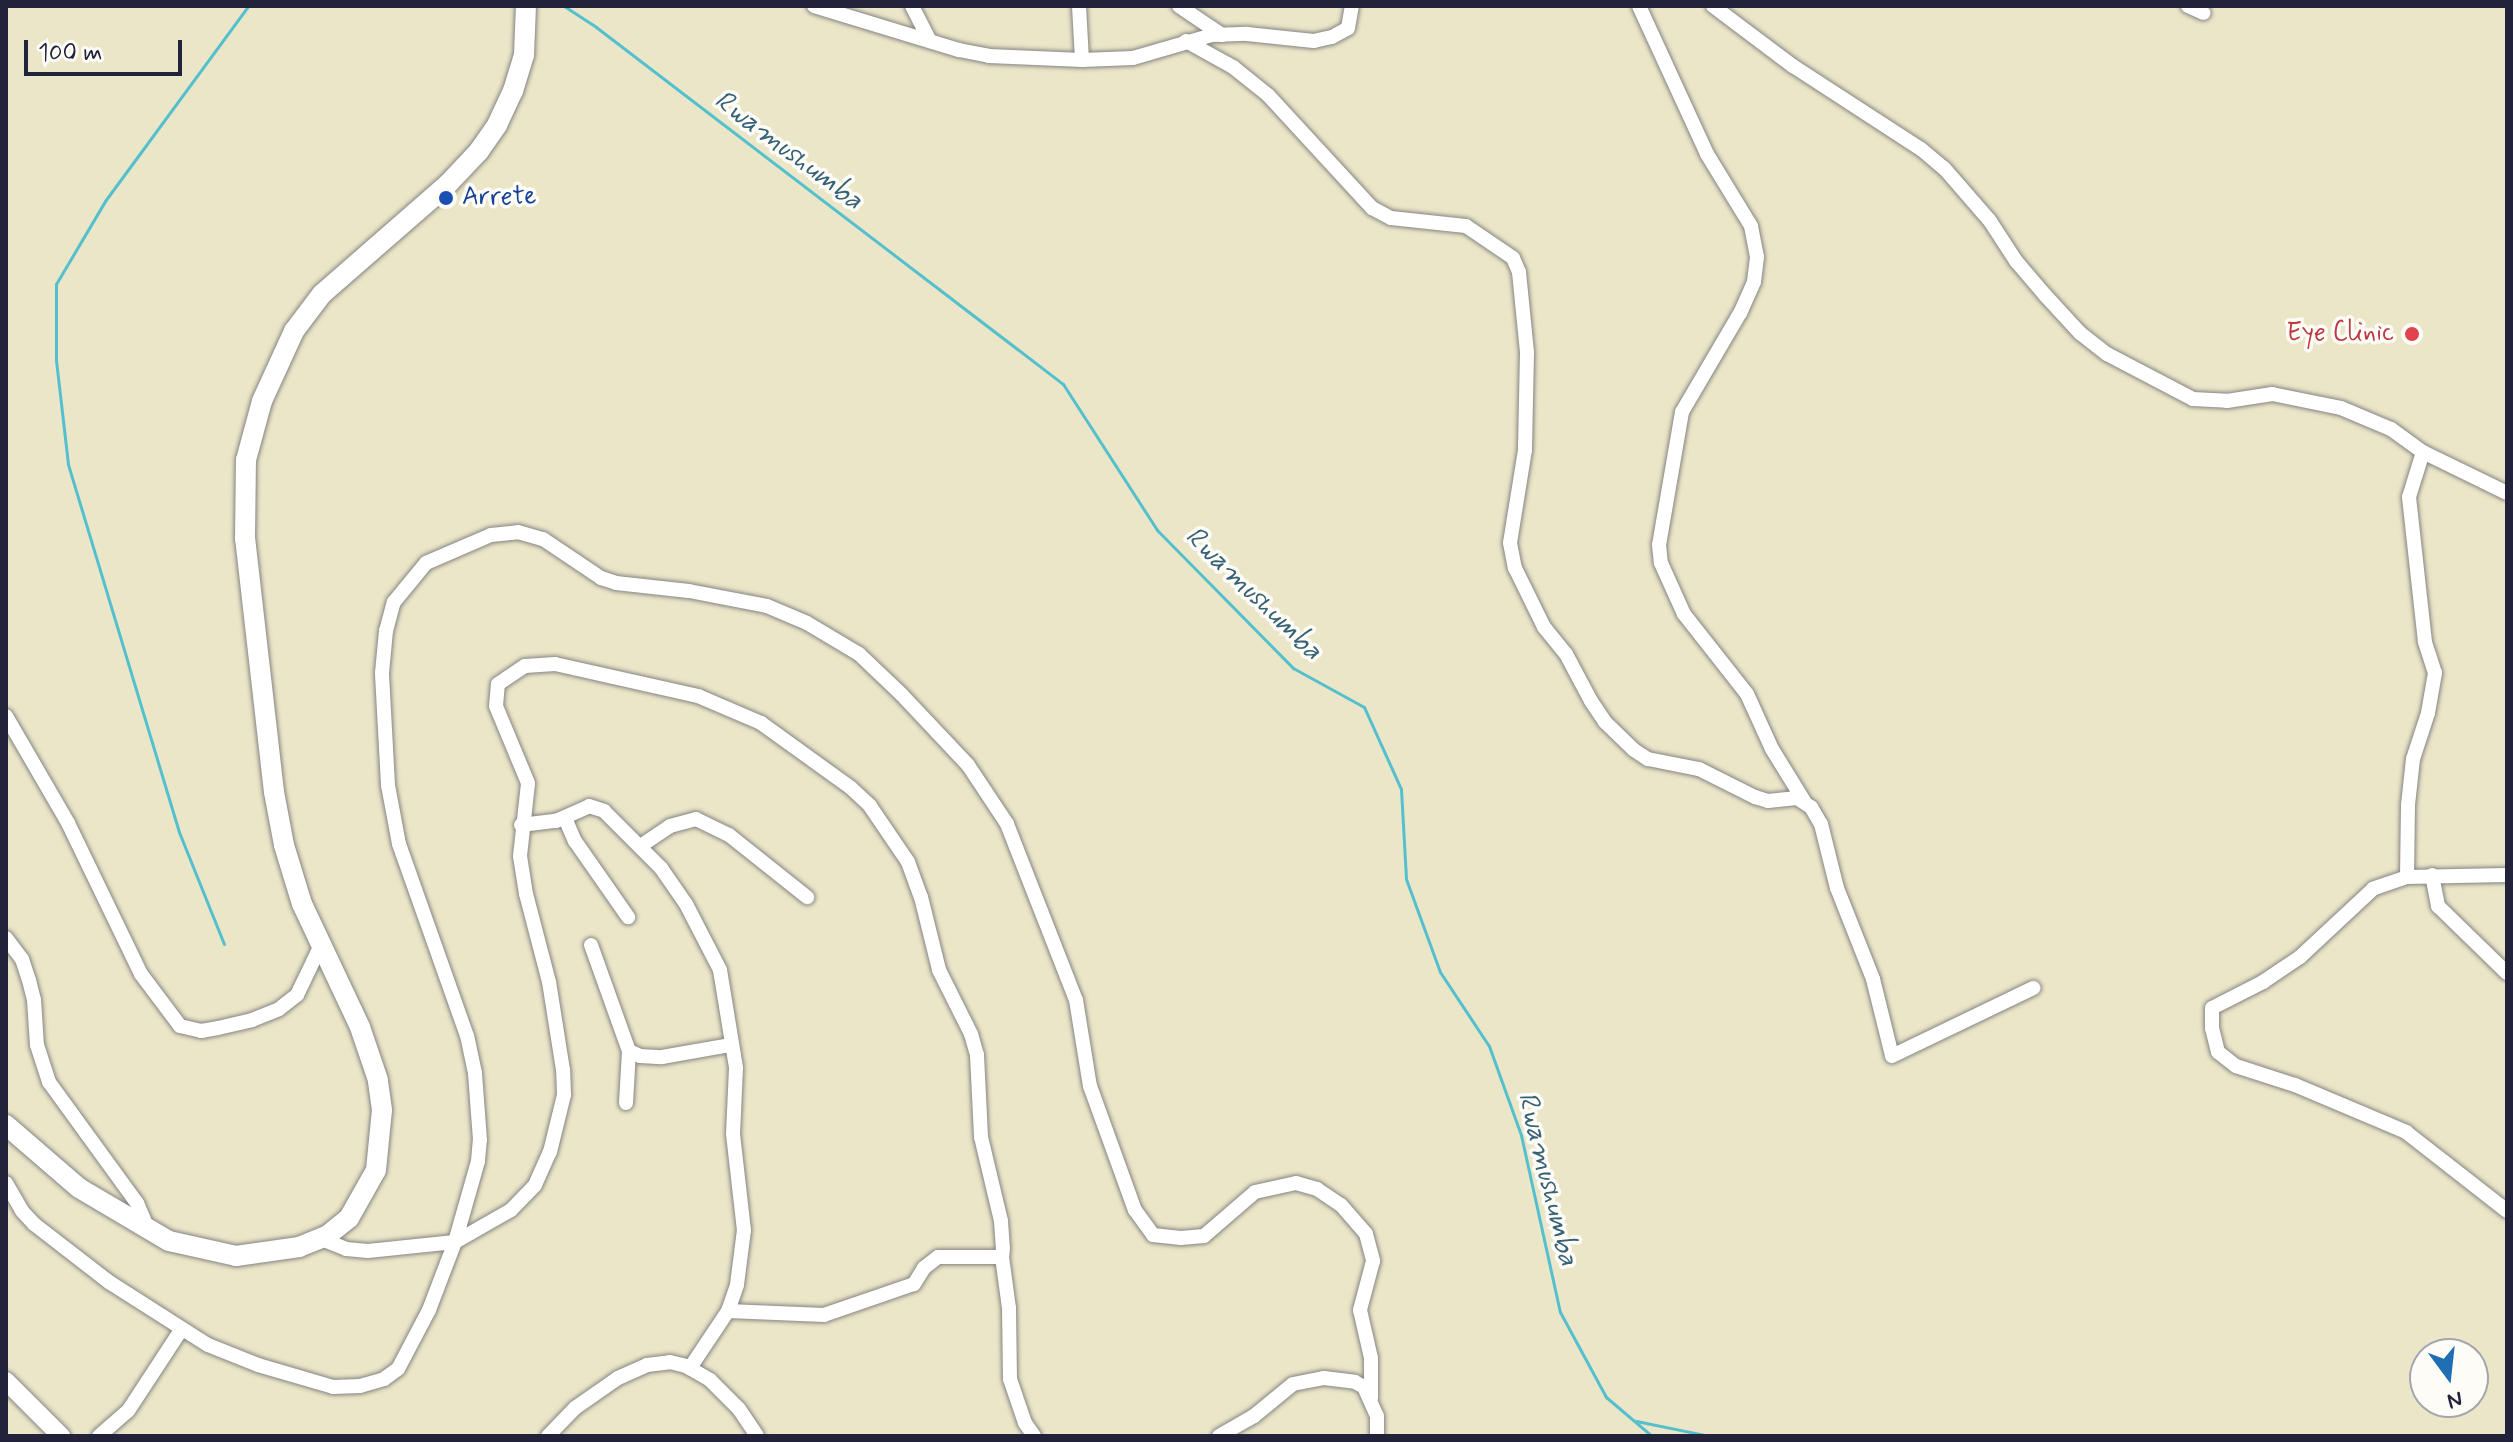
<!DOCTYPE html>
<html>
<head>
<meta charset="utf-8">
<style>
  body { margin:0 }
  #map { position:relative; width:2513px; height:1442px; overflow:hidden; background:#ebe6c8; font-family:Mynerve,sans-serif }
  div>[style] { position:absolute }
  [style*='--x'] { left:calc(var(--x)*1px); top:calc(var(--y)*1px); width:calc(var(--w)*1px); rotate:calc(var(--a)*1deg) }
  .stream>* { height:3px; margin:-1.5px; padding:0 1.5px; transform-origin:1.5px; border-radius:1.5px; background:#54c0ce }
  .roads { filter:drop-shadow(0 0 2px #868482) drop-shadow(0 0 2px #868482) }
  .minor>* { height:14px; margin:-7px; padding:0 7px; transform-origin:7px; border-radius:7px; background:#fff }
  .major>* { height:18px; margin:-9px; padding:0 9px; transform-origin:9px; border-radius:9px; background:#fff }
  .highway>* { height:20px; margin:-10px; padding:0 10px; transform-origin:10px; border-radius:10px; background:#fff }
  .dots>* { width:22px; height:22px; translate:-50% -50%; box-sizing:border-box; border:4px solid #fdfcf7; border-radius:50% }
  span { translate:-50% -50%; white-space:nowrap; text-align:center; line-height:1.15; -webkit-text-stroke:7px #fdfcf7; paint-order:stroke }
  .transit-label { font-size:26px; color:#164399 }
  .left { translate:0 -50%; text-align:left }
  .health-label { font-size:26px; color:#be3a42 }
  .right { translate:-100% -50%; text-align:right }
  .water-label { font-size:28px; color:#366176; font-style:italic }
  .frame { position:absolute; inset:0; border:8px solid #22223b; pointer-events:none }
  .north { position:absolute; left:2409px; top:1338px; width:80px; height:80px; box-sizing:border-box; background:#fdfcf7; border:2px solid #a5a5ac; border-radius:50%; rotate:165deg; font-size:22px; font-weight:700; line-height:32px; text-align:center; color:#22223b }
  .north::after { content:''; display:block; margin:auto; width:28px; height:36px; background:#1f6fb2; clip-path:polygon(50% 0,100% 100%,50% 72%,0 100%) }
  .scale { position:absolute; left:24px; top:40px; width:158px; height:36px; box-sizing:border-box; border:4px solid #22223b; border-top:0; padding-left:10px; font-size:24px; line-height:28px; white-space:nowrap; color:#22223b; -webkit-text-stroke:6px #fdfcf7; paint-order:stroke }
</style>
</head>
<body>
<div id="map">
  <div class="stream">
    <div style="--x:564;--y:6;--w:38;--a:33"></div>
    <div style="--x:596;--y:27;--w:588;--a:37.4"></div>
    <div style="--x:1063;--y:384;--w:174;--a:57.2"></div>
    <div style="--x:1157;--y:530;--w:194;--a:45.4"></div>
    <div style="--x:1293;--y:668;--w:81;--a:28.8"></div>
    <div style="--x:1364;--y:707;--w:90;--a:65.7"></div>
    <div style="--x:1401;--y:789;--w:90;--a:86.8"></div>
    <div style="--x:1406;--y:879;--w:99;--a:69.9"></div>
    <div style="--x:1440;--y:972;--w:89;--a:56.5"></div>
    <div style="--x:1489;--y:1046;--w:95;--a:70.2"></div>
    <div style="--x:1521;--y:1135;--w:181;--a:77.6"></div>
    <div style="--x:1560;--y:1312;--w:97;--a:61.6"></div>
    <div style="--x:1606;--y:1397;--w:60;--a:40.3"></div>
    <div style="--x:224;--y:944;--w:121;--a:-111.9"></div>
    <div style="--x:179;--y:832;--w:384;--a:-106.8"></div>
    <div style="--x:68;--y:464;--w:105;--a:-96.6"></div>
    <div style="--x:56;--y:360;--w:76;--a:-90"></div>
    <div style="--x:56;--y:284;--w:96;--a:-59.4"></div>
    <div style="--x:105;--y:201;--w:242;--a:-53.7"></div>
    <div style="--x:1636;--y:1421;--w:76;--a:11.5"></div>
  </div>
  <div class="roads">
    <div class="minor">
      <div style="--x:814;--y:6;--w:152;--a:16.9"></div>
      <div style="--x:959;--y:50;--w:31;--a:11"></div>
      <div style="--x:989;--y:56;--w:93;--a:2.5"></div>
      <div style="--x:1082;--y:60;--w:51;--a:-2.2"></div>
      <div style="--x:1133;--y:58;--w:82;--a:-16.2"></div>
      <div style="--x:1212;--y:35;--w:35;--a:-2"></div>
      <div style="--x:1247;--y:34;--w:67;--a:6"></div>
      <div style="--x:1314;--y:41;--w:18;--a:-13"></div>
      <div style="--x:1332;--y:37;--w:18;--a:-29"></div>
      <div style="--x:1348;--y:28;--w:22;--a:-80"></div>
      <div style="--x:912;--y:6;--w:37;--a:63"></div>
      <div style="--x:1079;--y:6;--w:54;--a:86.8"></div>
      <div style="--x:1179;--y:6;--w:52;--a:34"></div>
      <div style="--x:1639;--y:6;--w:163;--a:65.3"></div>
      <div style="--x:1707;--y:154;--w:84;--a:58.6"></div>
      <div style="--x:1751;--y:226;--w:32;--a:79"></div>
      <div style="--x:1757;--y:257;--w:25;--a:97"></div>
      <div style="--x:1754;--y:282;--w:34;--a:114"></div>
      <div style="--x:1740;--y:313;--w:115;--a:120.4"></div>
      <div style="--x:1682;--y:412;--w:135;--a:99.8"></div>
      <div style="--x:1659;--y:545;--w:18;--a:84"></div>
      <div style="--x:1661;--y:563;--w:56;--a:65.7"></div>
      <div style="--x:1684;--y:614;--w:102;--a:51.8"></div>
      <div style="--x:1747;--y:694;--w:60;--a:65.6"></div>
      <div style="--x:1772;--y:749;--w:61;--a:58.4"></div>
      <div style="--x:1713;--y:6;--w:100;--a:36.9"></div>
      <div style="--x:1793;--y:66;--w:153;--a:33"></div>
      <div style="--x:1921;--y:149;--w:30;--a:40"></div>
      <div style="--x:1944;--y:168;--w:70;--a:49"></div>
      <div style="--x:1990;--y:221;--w:48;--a:57"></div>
      <div style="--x:2016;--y:261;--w:45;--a:49.5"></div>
      <div style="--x:2045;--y:295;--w:52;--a:47.4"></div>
      <div style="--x:2080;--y:333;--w:34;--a:38"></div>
      <div style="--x:2107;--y:354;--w:97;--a:27.6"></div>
      <div style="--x:2193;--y:399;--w:34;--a:3"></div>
      <div style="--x:2227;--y:401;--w:46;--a:-8.8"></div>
      <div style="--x:2272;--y:394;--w:70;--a:11.5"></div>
      <div style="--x:2341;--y:408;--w:54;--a:22.8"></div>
      <div style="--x:2391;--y:429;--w:39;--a:36"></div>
      <div style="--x:2423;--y:452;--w:93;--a:26"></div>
      <div style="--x:2188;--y:6;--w:17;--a:24"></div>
      <div style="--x:1186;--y:41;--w:54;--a:29"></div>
      <div style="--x:1233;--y:67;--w:45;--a:38.7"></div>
      <div style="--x:1268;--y:95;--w:154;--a:47.4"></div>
      <div style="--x:1372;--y:208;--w:21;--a:28"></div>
      <div style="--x:1391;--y:218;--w:75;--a:6.1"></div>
      <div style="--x:1466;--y:226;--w:57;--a:34.2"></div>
      <div style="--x:1513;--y:258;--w:15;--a:67"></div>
      <div style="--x:1519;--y:272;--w:80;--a:84.3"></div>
      <div style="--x:1527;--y:352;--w:98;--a:91.2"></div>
      <div style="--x:1525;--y:450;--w:94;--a:99.2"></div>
      <div style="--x:1510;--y:543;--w:25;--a:79"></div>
      <div style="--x:1515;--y:568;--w:66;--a:63.8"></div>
      <div style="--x:1544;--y:627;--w:35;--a:51"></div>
      <div style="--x:1566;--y:654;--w:53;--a:62"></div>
      <div style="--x:1591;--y:701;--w:25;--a:56"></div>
      <div style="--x:1605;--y:722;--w:40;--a:44"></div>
      <div style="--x:1634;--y:750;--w:17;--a:33"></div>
      <div style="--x:1648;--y:759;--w:52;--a:11.1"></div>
      <div style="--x:1699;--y:769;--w:63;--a:26.6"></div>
      <div style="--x:1755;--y:797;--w:14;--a:17"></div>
      <div style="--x:1768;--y:801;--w:29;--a:-6"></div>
      <div style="--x:1797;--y:798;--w:17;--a:33"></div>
      <div style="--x:1811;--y:807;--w:20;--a:60"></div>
      <div style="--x:1821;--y:824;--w:66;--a:76"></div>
      <div style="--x:1837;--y:888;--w:98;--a:68.4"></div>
      <div style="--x:1873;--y:979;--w:79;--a:76.1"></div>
      <div style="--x:1892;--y:1056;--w:157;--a:-25.7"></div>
      <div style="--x:6;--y:716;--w:124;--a:59.9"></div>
      <div style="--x:68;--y:823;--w:168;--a:64.2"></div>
      <div style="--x:141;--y:974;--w:65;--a:53.1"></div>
      <div style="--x:180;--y:1026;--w:22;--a:13"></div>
      <div style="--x:201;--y:1031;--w:17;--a:-10"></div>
      <div style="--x:218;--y:1028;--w:35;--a:-13"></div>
      <div style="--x:252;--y:1020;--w:29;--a:-22"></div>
      <div style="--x:279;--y:1009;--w:23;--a:-38"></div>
      <div style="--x:297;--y:995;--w:53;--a:-64.4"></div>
      <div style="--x:565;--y:818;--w:25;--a:67"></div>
      <div style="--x:575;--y:841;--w:93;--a:55.1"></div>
      <div style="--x:521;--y:825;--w:35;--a:-7"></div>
      <div style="--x:556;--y:821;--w:36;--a:-24"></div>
      <div style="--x:589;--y:806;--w:16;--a:18"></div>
      <div style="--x:604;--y:811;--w:81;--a:45"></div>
      <div style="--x:661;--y:868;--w:44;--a:55.2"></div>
      <div style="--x:686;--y:904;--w:74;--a:62.7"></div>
      <div style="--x:720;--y:970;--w:99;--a:80.7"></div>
      <div style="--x:736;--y:1068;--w:66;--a:92.6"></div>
      <div style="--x:733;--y:1134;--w:97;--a:83.5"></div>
      <div style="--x:744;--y:1230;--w:55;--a:97.3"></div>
      <div style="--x:737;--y:1285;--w:28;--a:109"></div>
      <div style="--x:642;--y:845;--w:34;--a:-34"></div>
      <div style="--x:670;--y:826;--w:27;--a:-15"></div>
      <div style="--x:696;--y:819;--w:37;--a:26"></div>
      <div style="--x:729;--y:835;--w:100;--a:38.5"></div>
      <div style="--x:2432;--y:875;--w:32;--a:79"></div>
      <div style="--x:2438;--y:906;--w:96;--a:44.2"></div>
      <div style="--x:2507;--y:875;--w:100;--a:178.9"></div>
      <div style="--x:2407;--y:877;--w:36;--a:161"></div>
      <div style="--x:2373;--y:889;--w:100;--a:137"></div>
      <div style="--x:2300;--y:957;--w:45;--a:146"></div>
      <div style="--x:2263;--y:982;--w:57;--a:153"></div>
      <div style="--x:2212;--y:1008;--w:20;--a:90"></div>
      <div style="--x:2212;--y:1028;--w:25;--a:76"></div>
      <div style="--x:2218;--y:1052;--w:23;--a:38"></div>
      <div style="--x:2236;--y:1066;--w:62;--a:17.9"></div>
      <div style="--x:2295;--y:1085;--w:121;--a:22.9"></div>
      <div style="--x:2406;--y:1132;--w:128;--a:38"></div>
      <div style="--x:2407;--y:877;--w:72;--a:-89.2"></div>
      <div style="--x:2408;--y:805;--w:46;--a:-83.8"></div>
      <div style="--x:2413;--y:759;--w:48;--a:-71.9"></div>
      <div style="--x:2428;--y:713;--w:41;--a:-80.1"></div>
      <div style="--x:2435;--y:673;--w:33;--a:-108"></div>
      <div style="--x:2425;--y:642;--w:146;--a:-96.3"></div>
      <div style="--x:2409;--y:497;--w:47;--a:-72.7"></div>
      <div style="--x:6;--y:938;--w:26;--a:53"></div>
      <div style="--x:22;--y:959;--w:22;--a:72"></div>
      <div style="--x:29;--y:980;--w:21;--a:76"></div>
      <div style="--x:34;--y:1000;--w:45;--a:86.2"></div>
      <div style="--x:37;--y:1045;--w:39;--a:72"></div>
      <div style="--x:49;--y:1082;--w:150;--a:54"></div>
      <div style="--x:137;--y:1203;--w:28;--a:67"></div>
      <div style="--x:591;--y:945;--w:113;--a:70.3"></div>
      <div style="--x:629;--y:1051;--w:12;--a:24"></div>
      <div style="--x:640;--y:1056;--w:22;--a:3"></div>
      <div style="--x:662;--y:1057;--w:70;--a:-9.9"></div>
      <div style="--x:626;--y:1103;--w:52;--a:-86.7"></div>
      <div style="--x:6;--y:1183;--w:32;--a:60"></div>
      <div style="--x:22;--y:1211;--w:18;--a:47"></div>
      <div style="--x:34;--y:1224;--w:95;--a:37.7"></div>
      <div style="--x:109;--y:1282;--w:117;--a:32.5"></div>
      <div style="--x:208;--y:1345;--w:54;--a:21.8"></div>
      <div style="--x:258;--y:1365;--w:78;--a:16.3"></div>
      <div style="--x:333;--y:1387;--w:27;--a:-2"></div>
      <div style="--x:360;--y:1386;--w:25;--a:-16"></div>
      <div style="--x:384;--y:1379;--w:17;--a:-36"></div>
      <div style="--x:398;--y:1369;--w:67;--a:-62.3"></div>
      <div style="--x:429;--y:1310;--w:73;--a:-69.1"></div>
      <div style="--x:455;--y:1242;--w:84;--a:-74.1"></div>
      <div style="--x:478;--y:1161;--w:21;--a:-85"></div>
      <div style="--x:480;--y:1140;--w:67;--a:-94.3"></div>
      <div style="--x:475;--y:1073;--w:38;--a:-102"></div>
      <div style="--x:467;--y:1036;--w:204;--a:-109.5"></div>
      <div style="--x:399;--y:844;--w:60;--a:-100.6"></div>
      <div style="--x:388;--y:785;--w:112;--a:-93.1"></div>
      <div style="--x:382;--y:673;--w:42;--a:-84.6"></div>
      <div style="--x:386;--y:631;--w:30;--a:-75"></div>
      <div style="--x:394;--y:602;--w:50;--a:-50.6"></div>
      <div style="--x:426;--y:563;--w:71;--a:-23.3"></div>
      <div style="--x:491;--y:535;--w:27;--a:-6"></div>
      <div style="--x:518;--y:532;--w:26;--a:16"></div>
      <div style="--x:543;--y:539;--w:70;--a:33.9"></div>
      <div style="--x:601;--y:578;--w:16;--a:18"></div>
      <div style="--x:616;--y:583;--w:73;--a:6.3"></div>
      <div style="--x:689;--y:591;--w:79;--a:10.9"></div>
      <div style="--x:767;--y:606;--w:43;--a:23"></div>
      <div style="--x:807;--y:623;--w:61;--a:30.8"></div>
      <div style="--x:859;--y:654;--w:59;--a:43.6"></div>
      <div style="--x:902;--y:695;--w:96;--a:46.7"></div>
      <div style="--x:968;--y:765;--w:71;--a:56.5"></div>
      <div style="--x:1007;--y:824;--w:189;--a:68.6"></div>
      <div style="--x:1076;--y:1000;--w:87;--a:80.8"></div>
      <div style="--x:1090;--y:1086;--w:132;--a:70.1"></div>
      <div style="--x:1135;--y:1210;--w:31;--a:54"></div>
      <div style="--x:1153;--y:1235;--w:28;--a:6"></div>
      <div style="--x:1181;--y:1238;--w:23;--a:-5"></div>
      <div style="--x:1204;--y:1236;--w:67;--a:-40.8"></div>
      <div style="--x:1255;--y:1192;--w:42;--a:-12.4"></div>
      <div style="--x:1296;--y:1183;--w:22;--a:16"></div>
      <div style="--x:1317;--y:1189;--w:29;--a:34"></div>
      <div style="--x:1341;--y:1205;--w:38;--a:49"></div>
      <div style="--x:1366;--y:1234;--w:28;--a:75"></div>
      <div style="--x:1373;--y:1261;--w:51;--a:104.9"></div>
      <div style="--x:1360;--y:1310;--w:49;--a:77.1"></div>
      <div style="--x:1371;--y:1358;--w:40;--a:90"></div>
      <div style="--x:319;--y:1238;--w:29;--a:22"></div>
      <div style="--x:346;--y:1249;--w:22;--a:5"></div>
      <div style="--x:368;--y:1251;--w:87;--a:-5.9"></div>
      <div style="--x:455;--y:1242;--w:64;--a:-29.7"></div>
      <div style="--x:511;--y:1210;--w:35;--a:-46"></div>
      <div style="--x:535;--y:1185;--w:36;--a:-66"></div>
      <div style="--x:550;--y:1152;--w:59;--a:-76.2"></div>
      <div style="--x:564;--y:1095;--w:25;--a:-92"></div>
      <div style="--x:563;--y:1070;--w:89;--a:-99"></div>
      <div style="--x:549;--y:982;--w:91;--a:-104.6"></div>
      <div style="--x:526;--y:894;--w:38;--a:-99"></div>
      <div style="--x:520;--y:856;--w:73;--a:-83.7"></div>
      <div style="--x:528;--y:783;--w:83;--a:-112.6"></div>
      <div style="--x:496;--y:706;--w:22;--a:-85"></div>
      <div style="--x:498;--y:684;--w:32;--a:-34"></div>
      <div style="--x:525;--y:666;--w:30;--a:-4"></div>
      <div style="--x:555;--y:664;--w:147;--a:12.6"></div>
      <div style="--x:698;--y:696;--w:69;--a:23.2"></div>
      <div style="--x:761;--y:723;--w:111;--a:35.8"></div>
      <div style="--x:851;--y:788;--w:26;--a:43"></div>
      <div style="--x:870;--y:806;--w:68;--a:55.8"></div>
      <div style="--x:908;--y:862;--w:37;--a:70"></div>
      <div style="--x:921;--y:897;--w:75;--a:76.1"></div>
      <div style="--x:939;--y:970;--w:72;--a:63.4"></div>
      <div style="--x:971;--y:1034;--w:22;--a:74"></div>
      <div style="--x:977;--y:1055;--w:82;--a:87.2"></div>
      <div style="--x:981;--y:1137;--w:86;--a:76.6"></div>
      <div style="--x:1001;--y:1221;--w:27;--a:86"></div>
      <div style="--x:1003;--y:1248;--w:9;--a:96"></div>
      <div style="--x:1002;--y:1257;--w:64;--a:180"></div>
      <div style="--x:938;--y:1257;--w:18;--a:142"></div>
      <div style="--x:924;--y:1268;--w:19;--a:122"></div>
      <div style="--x:914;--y:1284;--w:95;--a:161"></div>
      <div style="--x:824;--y:1315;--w:96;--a:-177.6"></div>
      <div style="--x:728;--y:1311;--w:69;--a:123.7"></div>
      <div style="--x:1002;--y:1257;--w:51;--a:82.2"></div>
      <div style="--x:1009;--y:1308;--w:71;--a:89.2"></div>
      <div style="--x:1010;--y:1379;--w:46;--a:71.2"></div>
      <div style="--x:1025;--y:1423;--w:16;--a:55"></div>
      <div style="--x:99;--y:1436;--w:38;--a:-41"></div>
      <div style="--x:128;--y:1411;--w:97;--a:-56.8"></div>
      <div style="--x:548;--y:1436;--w:39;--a:-46"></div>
      <div style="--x:575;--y:1408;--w:52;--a:-34.9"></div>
      <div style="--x:618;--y:1378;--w:32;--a:-24"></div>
      <div style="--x:647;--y:1365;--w:23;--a:-7"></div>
      <div style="--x:670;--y:1362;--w:16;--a:14"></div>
      <div style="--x:686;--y:1366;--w:28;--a:30"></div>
      <div style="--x:710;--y:1380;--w:41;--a:45"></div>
      <div style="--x:739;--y:1409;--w:32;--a:56"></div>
      <div style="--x:1219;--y:1436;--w:40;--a:-29.7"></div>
      <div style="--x:1254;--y:1416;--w:50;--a:-39.4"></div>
      <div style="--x:1293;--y:1384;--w:32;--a:-11"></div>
      <div style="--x:1324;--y:1378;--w:31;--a:7"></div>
      <div style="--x:1355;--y:1382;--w:10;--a:29"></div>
      <div style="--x:1364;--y:1387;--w:32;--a:66"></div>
      <div style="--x:1377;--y:1416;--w:20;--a:90"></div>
    </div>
    <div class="major">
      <div style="--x:6;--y:1381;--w:78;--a:45"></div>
    </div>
    <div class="highway">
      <div style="--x:6;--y:1125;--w:96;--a:40.8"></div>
      <div style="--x:79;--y:1188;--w:104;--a:30.5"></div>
      <div style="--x:169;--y:1241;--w:69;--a:12.6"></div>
      <div style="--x:236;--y:1256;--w:64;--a:-8.1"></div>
      <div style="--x:299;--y:1247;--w:31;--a:-22"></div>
      <div style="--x:328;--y:1235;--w:27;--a:-39"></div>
      <div style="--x:349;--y:1218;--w:55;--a:-60.6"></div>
      <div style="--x:376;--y:1170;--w:60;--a:-84.3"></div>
      <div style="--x:382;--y:1110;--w:30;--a:-98"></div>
      <div style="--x:378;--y:1080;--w:56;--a:-108.8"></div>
      <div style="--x:360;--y:1027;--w:136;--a:-115.2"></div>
      <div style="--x:302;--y:904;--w:62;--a:-107"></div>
      <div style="--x:284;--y:845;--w:54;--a:-100.7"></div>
      <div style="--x:274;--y:792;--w:255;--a:-96.5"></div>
      <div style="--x:245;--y:539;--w:79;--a:-89.3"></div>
      <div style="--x:246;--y:460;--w:61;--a:-74.8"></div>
      <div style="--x:262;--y:401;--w:77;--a:-65.4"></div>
      <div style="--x:294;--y:331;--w:46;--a:-52.9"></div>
      <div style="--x:322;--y:294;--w:166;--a:-41.1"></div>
      <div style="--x:447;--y:185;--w:47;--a:-46.7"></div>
      <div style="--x:479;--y:151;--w:32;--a:-55"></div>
      <div style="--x:497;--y:125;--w:38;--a:-65"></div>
      <div style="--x:513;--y:91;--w:38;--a:-73"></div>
      <div style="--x:524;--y:55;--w:49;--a:-87.7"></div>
    </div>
  </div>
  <div class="dots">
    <div style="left:446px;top:198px;background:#1a4fb4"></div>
    <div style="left:2412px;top:334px;background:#e0444e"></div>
  </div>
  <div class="transit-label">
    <span class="left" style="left:462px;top:198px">Arrete</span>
  </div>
  <div class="health-label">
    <span class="right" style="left:2394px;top:334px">Eye Clinic</span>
  </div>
  <div class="water-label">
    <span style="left:788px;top:151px;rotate:37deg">Rwamushumba</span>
    <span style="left:1253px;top:594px;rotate:44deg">Rwamushumba</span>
    <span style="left:1547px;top:1179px;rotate:76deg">Rwamushumba</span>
  </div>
  <div class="frame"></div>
  <div class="north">N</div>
  <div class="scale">100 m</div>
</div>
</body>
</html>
